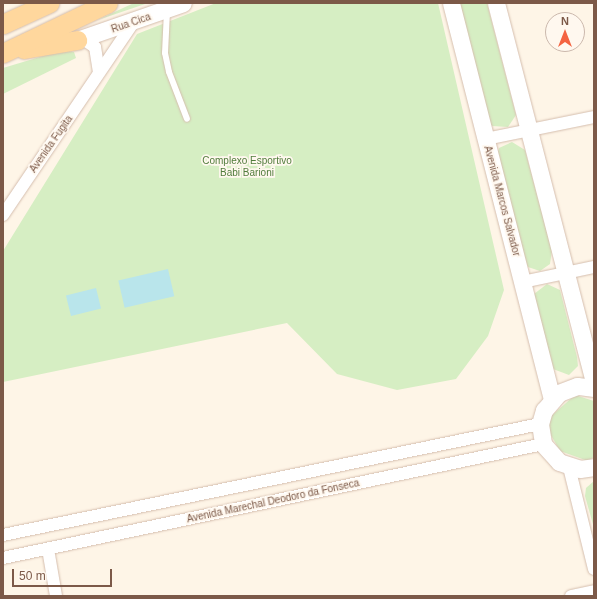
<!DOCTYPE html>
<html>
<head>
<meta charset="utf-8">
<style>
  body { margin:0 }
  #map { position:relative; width:597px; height:599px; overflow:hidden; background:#fef5e7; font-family:Helvetica,sans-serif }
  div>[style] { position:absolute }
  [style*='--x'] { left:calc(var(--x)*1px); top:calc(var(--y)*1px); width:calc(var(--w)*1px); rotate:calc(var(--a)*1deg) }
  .green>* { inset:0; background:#d6eec3 }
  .water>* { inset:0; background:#b9e5eb; transform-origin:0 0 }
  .roads { filter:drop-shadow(0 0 1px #d5beae) drop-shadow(0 0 1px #d5beae) }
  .lane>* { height:6px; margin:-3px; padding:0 3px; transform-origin:3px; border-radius:3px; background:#fff }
  .street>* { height:12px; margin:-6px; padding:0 6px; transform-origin:6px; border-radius:6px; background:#fff }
  .secondary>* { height:17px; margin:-8.5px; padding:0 8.5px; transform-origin:8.5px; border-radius:8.5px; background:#fff }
  .primary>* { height:19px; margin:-9.5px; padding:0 9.5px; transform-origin:9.5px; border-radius:9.5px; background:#ffd79d }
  span { translate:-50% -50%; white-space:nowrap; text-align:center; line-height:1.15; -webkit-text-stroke:3.5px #fff8ef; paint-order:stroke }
  .street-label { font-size:10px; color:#7c5948 }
  .park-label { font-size:10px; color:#517c3c }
  .frame { position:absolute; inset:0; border:4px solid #7c5948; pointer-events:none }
  .north { position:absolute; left:545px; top:12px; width:40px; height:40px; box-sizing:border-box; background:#fff8ef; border:1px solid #cbb8ac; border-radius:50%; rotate:0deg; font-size:11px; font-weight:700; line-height:16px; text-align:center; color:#7c5948 }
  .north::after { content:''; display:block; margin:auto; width:14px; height:18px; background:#f46341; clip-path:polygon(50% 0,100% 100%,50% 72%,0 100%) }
  .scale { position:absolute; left:12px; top:569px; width:100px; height:18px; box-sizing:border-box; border:2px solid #7c5948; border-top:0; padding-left:5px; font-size:12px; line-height:14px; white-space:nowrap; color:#7c5948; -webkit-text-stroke:3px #fff8ef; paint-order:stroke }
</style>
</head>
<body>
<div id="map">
  <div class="green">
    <div style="clip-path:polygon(134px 3px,148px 3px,98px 20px,123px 8px)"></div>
    <div style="clip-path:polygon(216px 3px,438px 3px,504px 290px,488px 336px,456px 379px,397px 390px,337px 374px,287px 323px,3px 382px,3px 251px,137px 34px)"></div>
    <div style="clip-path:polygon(457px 3px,487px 3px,516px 115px,508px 127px,492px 126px,487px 120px)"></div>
    <div style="clip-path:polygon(63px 50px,74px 52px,76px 58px,3px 94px,3px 68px)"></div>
    <div style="clip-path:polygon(512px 142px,525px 150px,552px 250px,550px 264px,540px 271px,528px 267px,523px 256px,497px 156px,499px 148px)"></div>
    <div style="clip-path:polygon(547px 284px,560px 290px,577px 357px,578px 366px,569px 375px,553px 369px,535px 306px,534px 294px)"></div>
    <div style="clip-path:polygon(575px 395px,594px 401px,594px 457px,588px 461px,560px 451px,548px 430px,550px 417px)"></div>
    <div style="clip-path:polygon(594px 481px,594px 528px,585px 496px,586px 488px)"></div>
  </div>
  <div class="water">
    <div style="left:168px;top:269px;width:28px;height:51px;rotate:77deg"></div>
    <div style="left:96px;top:288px;width:21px;height:31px;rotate:76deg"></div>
  </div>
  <div class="roads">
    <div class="lane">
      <div style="--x:167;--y:11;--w:42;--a:92.7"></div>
      <div style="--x:165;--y:53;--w:19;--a:78"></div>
      <div style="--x:169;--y:72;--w:50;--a:69"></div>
    </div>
    <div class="street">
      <div style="--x:77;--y:40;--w:9;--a:6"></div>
      <div style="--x:86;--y:41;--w:11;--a:34"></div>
      <div style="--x:95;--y:47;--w:25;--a:81"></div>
      <div style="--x:486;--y:139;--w:110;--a:-11.5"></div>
      <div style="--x:3;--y:215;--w:232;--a:-55.9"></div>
      <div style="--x:523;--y:282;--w:73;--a:-11.9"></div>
      <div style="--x:569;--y:467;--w:105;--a:76.2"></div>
      <div style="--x:3;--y:535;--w:548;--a:-11.68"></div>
      <div style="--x:48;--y:549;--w:48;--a:80.3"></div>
      <div style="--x:3;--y:558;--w:552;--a:-11.92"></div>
      <div style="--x:571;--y:596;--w:24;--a:-12"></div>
    </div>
    <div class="secondary">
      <div style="--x:451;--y:3;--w:409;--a:75.7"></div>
      <div style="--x:496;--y:3;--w:390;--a:75.5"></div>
      <div style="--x:77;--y:40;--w:112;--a:-19.2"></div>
      <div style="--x:594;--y:388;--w:17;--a:-173"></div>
      <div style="--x:577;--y:386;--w:19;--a:159"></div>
      <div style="--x:559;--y:393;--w:23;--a:131"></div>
      <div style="--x:544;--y:410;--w:15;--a:106"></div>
      <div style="--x:540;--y:424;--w:20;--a:81"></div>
      <div style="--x:543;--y:444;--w:24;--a:48"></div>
      <div style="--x:559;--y:462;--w:22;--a:18"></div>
      <div style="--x:580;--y:469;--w:14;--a:-8"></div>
    </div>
    <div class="primary">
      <div style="--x:3;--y:24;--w:51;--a:-24.5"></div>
      <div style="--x:24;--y:49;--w:54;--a:-9.6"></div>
      <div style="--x:3;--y:53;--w:116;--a:-25.5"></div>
    </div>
  </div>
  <div class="street-label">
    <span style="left:131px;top:23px;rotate:-19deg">Rua Cica</span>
    <span style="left:51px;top:144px;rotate:-55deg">Avenida Fugita</span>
    <span style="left:502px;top:201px;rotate:75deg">Avenida Marcos Salvador</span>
    <span style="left:273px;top:501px;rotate:-12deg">Avenida Marechal Deodoro da Fonseca</span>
  </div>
  <div class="park-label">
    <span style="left:247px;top:166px">Complexo Esportivo<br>Babi Barioni</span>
  </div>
  <div class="frame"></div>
  <div class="north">N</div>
  <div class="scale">50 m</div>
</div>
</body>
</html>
